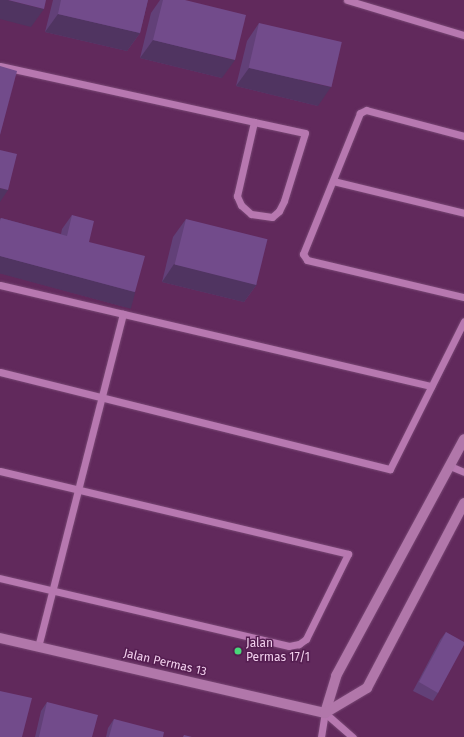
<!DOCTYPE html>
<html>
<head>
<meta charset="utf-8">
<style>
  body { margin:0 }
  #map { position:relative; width:464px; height:737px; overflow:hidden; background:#61295c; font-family:"Fira Sans",sans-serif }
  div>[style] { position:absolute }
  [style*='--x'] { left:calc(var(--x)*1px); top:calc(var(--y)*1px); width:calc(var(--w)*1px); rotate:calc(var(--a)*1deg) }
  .roads { filter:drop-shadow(0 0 1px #784774) drop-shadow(0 0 1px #784774) }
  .minor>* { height:7px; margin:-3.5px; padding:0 3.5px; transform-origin:3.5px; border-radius:3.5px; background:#b778b0 }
  .major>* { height:10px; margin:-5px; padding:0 5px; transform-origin:5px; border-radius:5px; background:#b177aa }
  .wall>* { inset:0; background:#624078 }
  .shaded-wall>* { inset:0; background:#503461; transform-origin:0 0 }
  .building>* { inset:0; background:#724b8b; transform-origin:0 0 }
  .dots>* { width:11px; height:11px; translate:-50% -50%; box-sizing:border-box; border:2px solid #551e51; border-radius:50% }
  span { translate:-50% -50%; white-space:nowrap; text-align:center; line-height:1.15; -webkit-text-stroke:3px #551e51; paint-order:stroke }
  .poi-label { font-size:12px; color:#f3d1ee }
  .left { translate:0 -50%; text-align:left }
  .street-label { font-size:12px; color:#f3d1ee }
</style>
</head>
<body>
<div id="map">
  <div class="roads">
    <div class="minor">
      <div style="--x:347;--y:0;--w:122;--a:16.7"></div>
      <div style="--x:0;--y:66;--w:260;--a:12.4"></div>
      <div style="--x:254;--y:122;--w:52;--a:12.2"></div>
      <div style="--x:305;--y:133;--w:71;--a:107.2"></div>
      <div style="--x:284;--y:201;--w:11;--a:117"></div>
      <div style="--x:279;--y:211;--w:9;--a:139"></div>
      <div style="--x:272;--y:217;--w:21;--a:-172"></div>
      <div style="--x:251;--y:214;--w:13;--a:-138"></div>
      <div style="--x:241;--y:205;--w:10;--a:-114"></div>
      <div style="--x:237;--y:196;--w:76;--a:-77.1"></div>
      <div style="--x:464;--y:136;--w:101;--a:-165.1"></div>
      <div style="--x:366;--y:110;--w:7;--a:153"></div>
      <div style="--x:360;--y:113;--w:152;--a:112"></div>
      <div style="--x:303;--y:254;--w:7;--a:56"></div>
      <div style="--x:307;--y:260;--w:161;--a:13.3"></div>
      <div style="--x:333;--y:181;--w:135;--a:13.7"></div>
      <div style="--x:0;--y:285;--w:443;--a:13.2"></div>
      <div style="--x:0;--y:372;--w:402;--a:14"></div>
      <div style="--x:390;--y:469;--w:165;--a:-63.4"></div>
      <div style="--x:450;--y:466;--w:15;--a:23"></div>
      <div style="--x:0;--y:471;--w:358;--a:13.4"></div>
      <div style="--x:348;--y:554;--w:95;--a:116.3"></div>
      <div style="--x:306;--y:639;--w:9;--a:144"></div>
      <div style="--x:299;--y:644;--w:10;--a:169"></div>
      <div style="--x:289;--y:646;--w:297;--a:-166.8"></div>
      <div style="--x:38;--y:647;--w:344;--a:-75.7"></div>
      <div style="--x:325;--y:713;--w:37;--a:41"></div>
      <div style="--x:321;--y:737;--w:24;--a:-81"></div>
    </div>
    <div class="major">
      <div style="--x:0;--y:638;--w:334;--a:13"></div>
      <div style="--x:325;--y:713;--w:39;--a:-73"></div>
      <div style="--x:336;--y:676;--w:269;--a:-61.6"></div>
      <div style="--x:325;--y:713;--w:49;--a:-30.8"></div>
      <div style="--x:367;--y:688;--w:209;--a:-62.3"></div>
    </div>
  </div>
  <div class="wall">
    <div style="clip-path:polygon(53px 0,148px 0,140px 33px,127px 51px,45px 32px)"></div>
    <div style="clip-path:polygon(160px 0,185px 0,222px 78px,140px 58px,151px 13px)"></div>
    <div style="clip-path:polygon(259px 23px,318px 106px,236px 86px,247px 41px)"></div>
    <div style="clip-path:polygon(72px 215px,89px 242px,135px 292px,125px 307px,0 273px,0 219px,1px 218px,61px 234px,62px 229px)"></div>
    <div style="clip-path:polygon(186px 219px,257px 284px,244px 302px,162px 282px,173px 237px)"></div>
    <div style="clip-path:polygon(446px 632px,438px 693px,433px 701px,413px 691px,440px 640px)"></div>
    <div style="clip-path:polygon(47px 702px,92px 737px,35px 737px,41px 711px)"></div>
    <div style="clip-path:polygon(114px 719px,163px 737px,106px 737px,108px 728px)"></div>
  </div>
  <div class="shaded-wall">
    <div style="clip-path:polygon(0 0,8px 0,44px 9px,31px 27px,0 19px)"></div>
    <div style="clip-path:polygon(58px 14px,140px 33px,127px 51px,45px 32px)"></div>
    <div style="clip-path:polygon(153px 40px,235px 60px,222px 78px,140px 58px)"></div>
    <div style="clip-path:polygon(249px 68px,331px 87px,318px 106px,236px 86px)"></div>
    <div style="clip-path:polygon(0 188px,8px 190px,0 202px)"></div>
    <div style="left:0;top:256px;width:140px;height:17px;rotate:15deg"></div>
    <div style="clip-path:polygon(174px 264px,257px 284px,244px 302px,162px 282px)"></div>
  </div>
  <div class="building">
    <div style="clip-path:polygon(8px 0,46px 0,44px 9px)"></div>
    <div style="clip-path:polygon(61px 0,148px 0,140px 33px,58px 14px)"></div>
    <div style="clip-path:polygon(163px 0,185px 0,246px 15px,235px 60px,153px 40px)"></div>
    <div style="left:259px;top:23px;width:85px;height:46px;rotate:13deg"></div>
    <div style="clip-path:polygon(0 66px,17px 71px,0 135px)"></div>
    <div style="clip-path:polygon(0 150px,17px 154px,8px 190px,0 188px)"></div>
    <div style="clip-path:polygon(72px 215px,94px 221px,89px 242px,145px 256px,135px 292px,0 256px,0 221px,1px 218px,67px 236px)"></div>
    <div style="left:186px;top:219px;width:84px;height:47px;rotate:14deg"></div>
    <div style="clip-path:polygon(446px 632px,464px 642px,464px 645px,438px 693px,419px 682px)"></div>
    <div style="clip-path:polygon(0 691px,32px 698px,22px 737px,0 737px)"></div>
    <div style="clip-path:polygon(47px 702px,98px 715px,92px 737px,39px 737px)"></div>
    <div style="clip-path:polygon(114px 719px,164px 732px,163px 737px,109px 737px)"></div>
    <div style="clip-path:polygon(184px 735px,192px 737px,183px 737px)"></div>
  </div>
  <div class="dots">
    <div style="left:238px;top:651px;background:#48d779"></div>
  </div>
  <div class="poi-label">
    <span class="left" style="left:246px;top:651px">Jalan<br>Permas 17/1</span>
  </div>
  <div class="street-label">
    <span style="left:165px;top:663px;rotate:13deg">Jalan Permas 13</span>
  </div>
</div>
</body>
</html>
